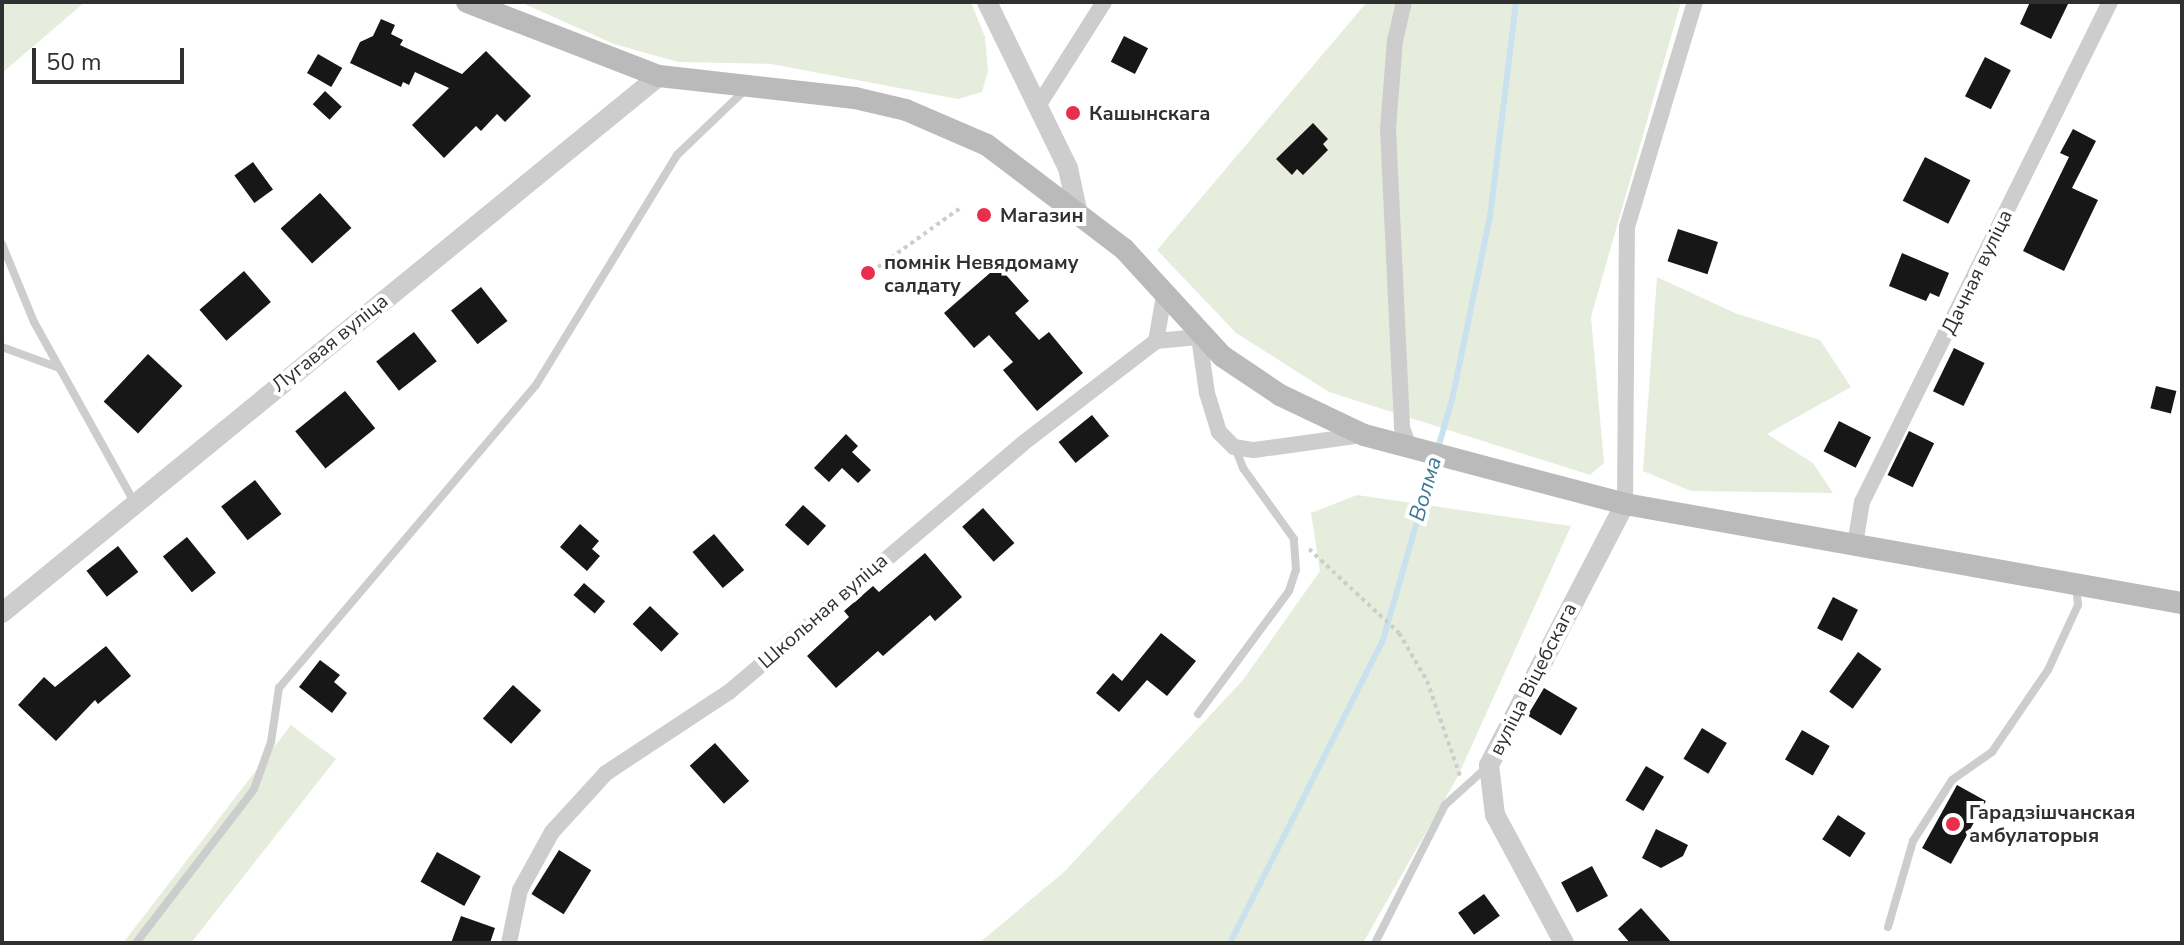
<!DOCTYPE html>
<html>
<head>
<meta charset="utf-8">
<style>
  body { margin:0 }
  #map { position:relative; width:2184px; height:945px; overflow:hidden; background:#fff; font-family:"Nunito Sans",sans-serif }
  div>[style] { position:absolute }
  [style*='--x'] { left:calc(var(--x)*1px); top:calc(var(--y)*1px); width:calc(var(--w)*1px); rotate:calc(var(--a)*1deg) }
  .green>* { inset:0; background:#e7eddd }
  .stream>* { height:6px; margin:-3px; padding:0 3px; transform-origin:3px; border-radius:3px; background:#c9e2ed }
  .building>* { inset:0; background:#171717; transform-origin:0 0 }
  .path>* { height:4px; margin-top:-2px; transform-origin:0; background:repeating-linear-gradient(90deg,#cdcdcd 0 4px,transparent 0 8px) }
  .service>* { height:8px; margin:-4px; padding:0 4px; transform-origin:4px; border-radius:4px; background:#cdcdcd }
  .minor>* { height:16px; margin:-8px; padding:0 8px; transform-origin:8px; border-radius:8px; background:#cdcdcd }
  .tertiary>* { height:20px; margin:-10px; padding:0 10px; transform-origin:10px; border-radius:10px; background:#cdcdcd }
  .secondary>* { height:22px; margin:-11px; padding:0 11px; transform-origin:11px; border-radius:11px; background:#bababa }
  .dots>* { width:22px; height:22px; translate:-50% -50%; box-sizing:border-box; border:4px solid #fff; border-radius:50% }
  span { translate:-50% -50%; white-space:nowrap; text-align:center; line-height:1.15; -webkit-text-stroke:8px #fff; paint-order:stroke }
  .poi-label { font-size:20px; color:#303030; font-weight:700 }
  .left { translate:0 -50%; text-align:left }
  .street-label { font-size:20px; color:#303030 }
  .water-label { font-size:22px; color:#3b7994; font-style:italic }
  .frame { position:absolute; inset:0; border:4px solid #303030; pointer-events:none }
  .scale { position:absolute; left:32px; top:48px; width:152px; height:36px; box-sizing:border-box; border:4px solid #303030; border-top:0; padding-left:10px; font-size:24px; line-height:28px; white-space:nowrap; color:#303030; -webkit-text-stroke:6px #fff; paint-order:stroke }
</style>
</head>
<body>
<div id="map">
  <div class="green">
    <div style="clip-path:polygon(2px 2px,85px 2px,2px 73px)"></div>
    <div style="clip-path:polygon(520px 2px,971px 2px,985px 37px,988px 71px,982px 92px,958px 99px,771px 64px,678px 62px,614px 44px)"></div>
    <div style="clip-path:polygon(1367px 2px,1681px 2px,1591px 317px,1604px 463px,1590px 475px,1329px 392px,1236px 333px,1157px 250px)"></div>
    <div style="clip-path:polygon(1657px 277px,1735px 313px,1820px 340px,1851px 387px,1767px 434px,1813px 463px,1833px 493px,1691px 491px,1643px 471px)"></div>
    <div style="clip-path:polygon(1357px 495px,1571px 526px,1458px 776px,1363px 943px,979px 943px,1064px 872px,1243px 680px,1320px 571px,1311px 513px)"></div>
    <div style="clip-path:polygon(291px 725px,336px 759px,191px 943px,123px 943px)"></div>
  </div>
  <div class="stream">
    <div style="--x:1230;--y:943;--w:339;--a:-63.2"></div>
    <div style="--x:1383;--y:640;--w:250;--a:-74"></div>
    <div style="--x:1452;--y:400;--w:187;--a:-78.3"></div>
    <div style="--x:1490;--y:217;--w:217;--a:-83.1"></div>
  </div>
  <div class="building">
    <div style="clip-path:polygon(2030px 2px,2069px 2px,2051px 39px,2020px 24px)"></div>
    <div style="clip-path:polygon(381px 19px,395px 25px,391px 34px,403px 40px,400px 45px,462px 74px,486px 51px,531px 96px,505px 122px,497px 114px,481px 131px,476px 126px,444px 158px,412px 125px,449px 88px,415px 72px,409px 85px,403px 82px,401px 87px,350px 63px,360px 42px,373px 36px)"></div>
    <div style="left:1124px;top:36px;width:27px;height:29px;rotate:27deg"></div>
    <div style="left:318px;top:54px;width:28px;height:22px;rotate:30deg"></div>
    <div style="left:1985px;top:57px;width:29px;height:44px;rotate:27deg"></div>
    <div style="left:325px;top:91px;width:23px;height:18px;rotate:43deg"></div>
    <div style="clip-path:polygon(1313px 123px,1328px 139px,1323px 144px,1328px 150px,1303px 175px,1297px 169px,1292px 175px,1276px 159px)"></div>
    <div style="clip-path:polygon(2073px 129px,2096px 141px,2072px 188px,2098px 200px,2064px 271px,2023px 251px,2069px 157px,2060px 153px)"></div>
    <div style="left:1925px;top:157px;width:51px;height:49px;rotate:27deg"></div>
    <div style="left:253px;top:162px;width:34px;height:23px;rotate:54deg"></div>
    <div style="left:320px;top:193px;width:47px;height:53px;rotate:48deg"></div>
    <div style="left:1678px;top:229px;width:42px;height:34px;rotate:18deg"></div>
    <div style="clip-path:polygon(1902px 253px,1949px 273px,1939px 297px,1930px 293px,1926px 301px,1889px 286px)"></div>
    <div style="clip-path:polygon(998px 266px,1029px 301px,1015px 313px,1039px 340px,1049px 332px,1083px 373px,1037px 411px,1003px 370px,1013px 362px,989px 335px,974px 348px,944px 313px)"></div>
    <div style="left:244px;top:271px;width:41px;height:59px;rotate:49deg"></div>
    <div style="left:481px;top:287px;width:43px;height:38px;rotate:52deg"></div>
    <div style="left:414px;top:332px;width:37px;height:48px;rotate:52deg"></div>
    <div style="left:1954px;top:348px;width:34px;height:48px;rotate:26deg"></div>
    <div style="left:148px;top:354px;width:47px;height:65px;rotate:43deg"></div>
    <div style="left:2156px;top:386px;width:21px;height:23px;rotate:14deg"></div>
    <div style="left:345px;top:391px;width:48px;height:64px;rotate:51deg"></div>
    <div style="left:1092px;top:415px;width:27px;height:43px;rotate:51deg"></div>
    <div style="left:1839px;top:421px;width:36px;height:34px;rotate:27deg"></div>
    <div style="left:1909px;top:431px;width:28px;height:49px;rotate:26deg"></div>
    <div style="clip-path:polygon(846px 434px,858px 446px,852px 452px,871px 470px,858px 483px,842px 468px,829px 482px,814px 468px)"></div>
    <div style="left:255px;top:480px;width:43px;height:43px;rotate:52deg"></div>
    <div style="left:803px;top:505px;width:31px;height:27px;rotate:42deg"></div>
    <div style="left:983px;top:508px;width:47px;height:28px;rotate:48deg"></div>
    <div style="clip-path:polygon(580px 524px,599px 541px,592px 549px,600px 556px,587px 571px,560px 547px)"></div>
    <div style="left:714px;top:534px;width:47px;height:28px;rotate:50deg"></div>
    <div style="left:187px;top:537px;width:46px;height:31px;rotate:51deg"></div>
    <div style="left:118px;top:546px;width:33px;height:40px;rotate:52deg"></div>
    <div style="clip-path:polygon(925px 553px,962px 597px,935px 621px,930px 615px,883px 656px,878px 651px,836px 688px,807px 656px,849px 617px,844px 611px,873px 586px,879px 592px)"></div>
    <div style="left:584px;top:583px;width:28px;height:16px;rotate:41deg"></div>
    <div style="left:1833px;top:597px;width:28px;height:35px;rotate:27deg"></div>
    <div style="left:650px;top:606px;width:40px;height:25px;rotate:44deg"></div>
    <div style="clip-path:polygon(1161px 633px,1196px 661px,1167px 696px,1147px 680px,1119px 712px,1096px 693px,1113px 673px,1122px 681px)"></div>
    <div style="clip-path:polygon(106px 646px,131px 676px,98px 704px,95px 700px,56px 741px,18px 705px,44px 677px,55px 687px)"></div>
    <div style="left:1858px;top:652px;width:29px;height:49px;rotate:36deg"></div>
    <div style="clip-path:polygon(320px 660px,340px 675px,334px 682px,347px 693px,332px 713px,299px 687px)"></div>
    <div style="left:513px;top:685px;width:38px;height:45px;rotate:42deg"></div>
    <div style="left:1544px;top:688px;width:39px;height:32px;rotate:31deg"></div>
    <div style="left:1702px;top:728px;width:29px;height:36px;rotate:31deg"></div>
    <div style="left:1802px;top:730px;width:32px;height:34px;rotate:30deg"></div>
    <div style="left:715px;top:743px;width:51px;height:34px;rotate:48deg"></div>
    <div style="left:1646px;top:766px;width:21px;height:40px;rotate:31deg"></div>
    <div style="left:1957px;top:785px;width:33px;height:72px;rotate:29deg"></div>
    <div style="left:1838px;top:815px;width:33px;height:29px;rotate:33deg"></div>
    <div style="clip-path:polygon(1656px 829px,1688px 845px,1683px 856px,1661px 868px,1642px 858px)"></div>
    <div style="left:559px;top:850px;width:38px;height:52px;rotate:32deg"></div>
    <div style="left:437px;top:852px;width:50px;height:34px;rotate:29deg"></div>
    <div style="left:1592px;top:866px;width:34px;height:35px;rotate:62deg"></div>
    <div style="left:1484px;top:894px;width:27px;height:32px;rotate:54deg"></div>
    <div style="clip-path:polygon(1641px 908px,1672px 943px,1630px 943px,1618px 929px)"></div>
    <div style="clip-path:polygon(461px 916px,495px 928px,490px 943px,451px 943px)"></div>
  </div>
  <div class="path">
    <div style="--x:878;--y:267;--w:101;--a:-35.7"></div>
    <div style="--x:1309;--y:549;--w:123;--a:43"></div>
    <div style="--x:1399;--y:633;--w:56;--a:59.7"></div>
    <div style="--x:1427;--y:681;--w:101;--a:70.8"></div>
  </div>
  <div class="service">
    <div style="--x:2;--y:244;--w:84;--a:67.7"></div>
    <div style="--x:34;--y:322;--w:206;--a:60.9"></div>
    <div style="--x:2;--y:347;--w:61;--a:20.2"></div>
    <div style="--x:1198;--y:714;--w:153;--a:-53.5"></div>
    <div style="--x:1289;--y:591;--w:22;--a:-72"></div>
    <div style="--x:1296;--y:570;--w:31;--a:-94"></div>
    <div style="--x:1294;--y:539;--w:87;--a:-125.7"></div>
    <div style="--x:1243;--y:468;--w:22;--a:-111"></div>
    <div style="--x:1888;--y:927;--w:90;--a:-73.8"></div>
    <div style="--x:1913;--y:841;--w:72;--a:-57.4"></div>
    <div style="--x:1952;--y:780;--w:49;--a:-35"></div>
    <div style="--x:1992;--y:752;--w:99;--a:-55.7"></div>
    <div style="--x:2048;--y:670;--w:72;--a:-65.2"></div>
    <div style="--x:2078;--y:605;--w:19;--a:-96"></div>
    <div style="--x:136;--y:943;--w:194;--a:-52.5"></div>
    <div style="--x:254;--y:789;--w:50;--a:-70.1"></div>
    <div style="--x:271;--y:742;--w:55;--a:-81.6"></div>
    <div style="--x:279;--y:688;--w:397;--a:-49.7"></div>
    <div style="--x:536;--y:385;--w:270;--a:-58.5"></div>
    <div style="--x:677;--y:155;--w:95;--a:-43.7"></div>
    <div style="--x:1375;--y:943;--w:155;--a:-63.1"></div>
    <div style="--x:1445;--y:805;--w:55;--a:-42.1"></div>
  </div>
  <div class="minor">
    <div style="--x:1404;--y:2;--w:39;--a:103"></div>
    <div style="--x:1395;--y:40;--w:89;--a:94.5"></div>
    <div style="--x:1388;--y:129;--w:299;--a:87.3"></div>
    <div style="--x:1402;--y:428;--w:22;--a:69"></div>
    <div style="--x:1038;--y:106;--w:123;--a:-57.6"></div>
    <div style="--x:1156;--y:341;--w:46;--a:-79.9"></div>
    <div style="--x:1625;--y:504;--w:277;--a:-89.6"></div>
    <div style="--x:1627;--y:227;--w:235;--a:-73.2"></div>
    <div style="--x:1855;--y:545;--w:44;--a:-80.8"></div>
    <div style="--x:1862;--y:502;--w:558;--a:-63.62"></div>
    <div style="--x:509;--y:943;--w:54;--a:-78.3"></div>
    <div style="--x:520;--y:890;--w:66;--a:-61.1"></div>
    <div style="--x:552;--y:832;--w:80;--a:-47.5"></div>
    <div style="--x:606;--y:773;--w:147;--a:-33.4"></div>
    <div style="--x:729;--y:692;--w:384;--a:-40.2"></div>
    <div style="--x:1022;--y:444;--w:169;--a:-37.5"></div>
    <div style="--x:1156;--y:341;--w:43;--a:-5.3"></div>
    <div style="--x:1199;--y:337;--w:57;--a:81.9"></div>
    <div style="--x:1207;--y:393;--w:41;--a:72.9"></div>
    <div style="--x:1219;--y:432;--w:21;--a:45"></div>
    <div style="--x:1234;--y:447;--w:20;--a:9"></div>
    <div style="--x:1254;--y:450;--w:111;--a:-7.8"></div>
  </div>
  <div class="tertiary">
    <div style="--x:987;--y:2;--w:185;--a:64"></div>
    <div style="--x:1068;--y:168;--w:43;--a:77.9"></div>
    <div style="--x:2;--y:613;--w:849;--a:-39.26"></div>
    <div style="--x:1564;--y:943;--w:145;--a:-118.3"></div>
    <div style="--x:1495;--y:815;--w:50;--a:-96.8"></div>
    <div style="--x:1489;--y:765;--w:294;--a:-62.5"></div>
  </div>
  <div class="secondary">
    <div style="--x:467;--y:2;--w:206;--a:21.1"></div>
    <div style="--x:659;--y:76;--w:197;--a:6.4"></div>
    <div style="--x:855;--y:98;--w:52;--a:13.2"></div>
    <div style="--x:906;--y:110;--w:88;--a:23.4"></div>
    <div style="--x:987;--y:145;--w:172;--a:37.2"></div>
    <div style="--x:1124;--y:249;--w:145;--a:47.5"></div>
    <div style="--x:1222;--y:356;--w:70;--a:33.9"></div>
    <div style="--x:1280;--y:395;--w:93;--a:25.5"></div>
    <div style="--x:1364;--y:435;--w:270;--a:14.8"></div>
    <div style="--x:1625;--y:504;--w:566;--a:10.08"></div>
  </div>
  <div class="dots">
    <div style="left:1073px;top:113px;background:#ea2f4c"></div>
    <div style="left:984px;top:215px;background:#ea2f4c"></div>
    <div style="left:868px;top:273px;background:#ea2f4c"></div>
    <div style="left:1953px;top:824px;background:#ea2f4c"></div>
  </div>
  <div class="poi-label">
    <span class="left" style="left:1089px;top:113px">Кашынскага</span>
    <span class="left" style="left:1000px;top:215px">Магазин</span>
    <span class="left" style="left:884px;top:274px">помнік Невядомаму<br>салдату</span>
    <span class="left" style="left:1969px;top:824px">Гарадзішчанская<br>амбулаторыя</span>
  </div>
  <div class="street-label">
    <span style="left:1977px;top:272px;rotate:-64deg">Дачная вуліца</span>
    <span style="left:330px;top:343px;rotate:-39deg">Лугавая вуліца</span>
    <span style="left:823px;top:611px;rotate:-41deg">Школьная вуліца</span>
    <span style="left:1533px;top:679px;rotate:-63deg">вуліца Віцебскага</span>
  </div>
  <div class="water-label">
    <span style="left:1426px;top:489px;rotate:-74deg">Волма</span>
  </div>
  <div class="frame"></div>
  <div class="scale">50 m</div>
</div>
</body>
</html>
